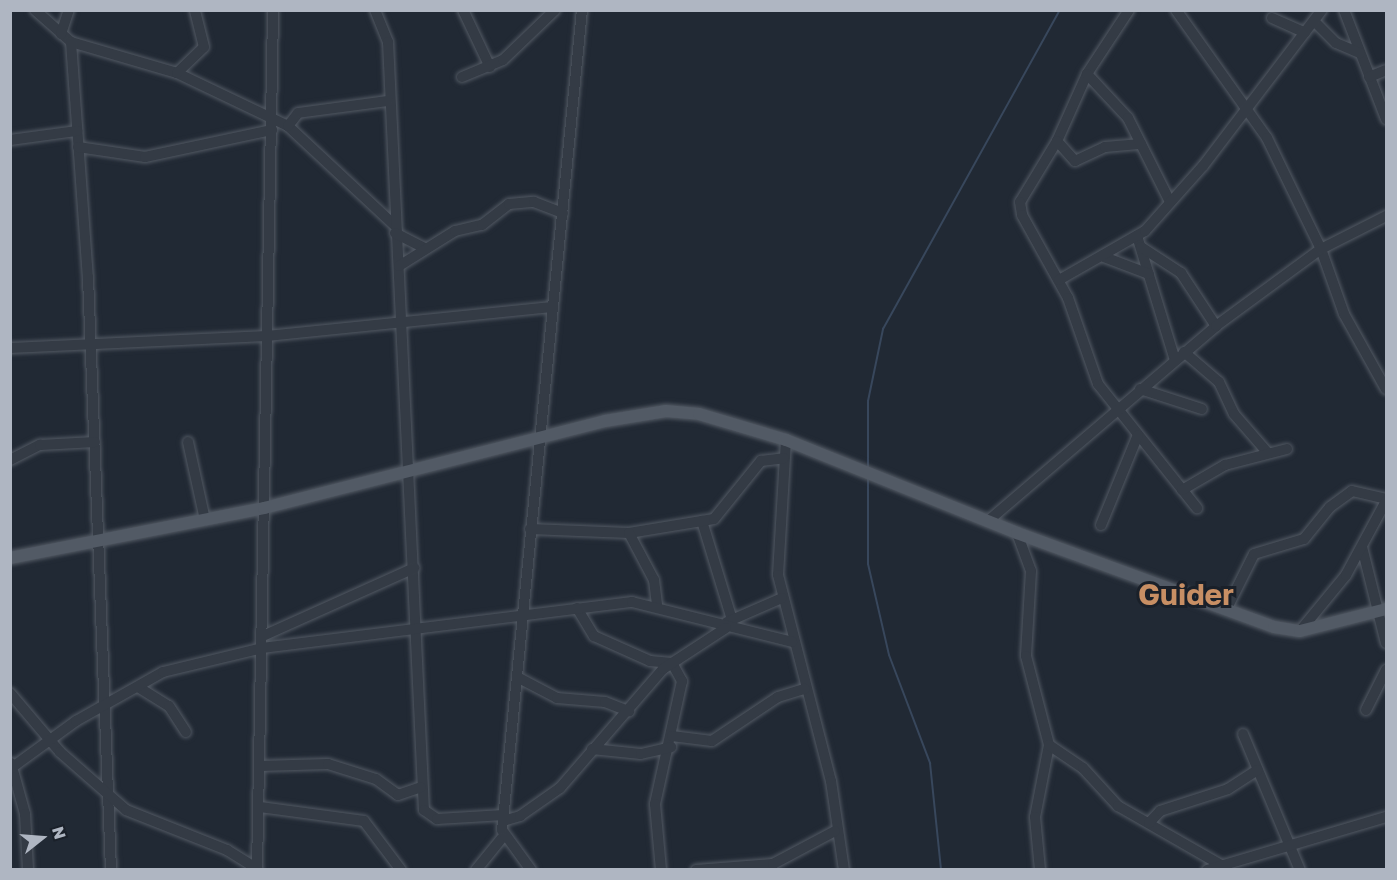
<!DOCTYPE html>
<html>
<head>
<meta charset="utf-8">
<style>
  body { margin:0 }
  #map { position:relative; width:1397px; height:880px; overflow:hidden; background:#212934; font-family:"Golos Text",sans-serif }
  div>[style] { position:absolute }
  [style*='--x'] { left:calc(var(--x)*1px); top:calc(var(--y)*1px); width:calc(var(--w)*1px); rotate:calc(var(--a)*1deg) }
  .stream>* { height:2px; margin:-1px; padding:0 1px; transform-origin:1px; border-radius:1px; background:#38475c }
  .roads { filter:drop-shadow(0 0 2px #525963) drop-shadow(0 0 2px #525963) }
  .minor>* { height:10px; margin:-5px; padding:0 5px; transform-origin:5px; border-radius:5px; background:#343b45 }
  .major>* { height:12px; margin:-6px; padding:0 6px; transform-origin:6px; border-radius:6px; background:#525a65 }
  span { translate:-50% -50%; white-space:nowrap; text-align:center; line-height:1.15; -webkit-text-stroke:6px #1a2029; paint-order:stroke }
  .town-label { font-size:30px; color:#c88f64; font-weight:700 }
  .frame { position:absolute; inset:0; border:12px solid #afb6c2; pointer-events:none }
  .north { position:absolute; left:12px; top:808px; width:60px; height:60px; -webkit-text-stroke:4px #1a2029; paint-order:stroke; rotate:73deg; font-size:16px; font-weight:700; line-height:24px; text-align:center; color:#afb6c2 }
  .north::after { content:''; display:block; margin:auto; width:21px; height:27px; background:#afb6c2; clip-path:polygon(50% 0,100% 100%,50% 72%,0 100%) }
</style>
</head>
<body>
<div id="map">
  <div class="stream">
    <div style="--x:868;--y:467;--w:66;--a:-90"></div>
    <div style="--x:868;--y:401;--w:74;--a:-78.2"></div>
    <div style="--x:883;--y:329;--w:365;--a:-61"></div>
    <div style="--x:868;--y:479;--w:85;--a:90"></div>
    <div style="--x:868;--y:564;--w:93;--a:77"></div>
    <div style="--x:889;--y:655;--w:116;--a:69.2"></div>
    <div style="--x:930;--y:763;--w:108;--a:84.1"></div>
  </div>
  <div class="roads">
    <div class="minor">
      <div style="--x:35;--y:10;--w:48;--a:41.6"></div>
      <div style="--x:71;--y:42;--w:110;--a:16.3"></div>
      <div style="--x:177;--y:73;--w:123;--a:25.5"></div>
      <div style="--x:288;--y:126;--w:145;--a:43"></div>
      <div style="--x:375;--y:10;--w:35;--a:68"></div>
      <div style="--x:388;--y:42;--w:769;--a:87.32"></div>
      <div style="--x:424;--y:810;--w:16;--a:35"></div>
      <div style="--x:437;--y:819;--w:67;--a:-3.4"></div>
      <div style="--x:463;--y:10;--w:63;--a:64.7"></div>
      <div style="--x:1129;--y:10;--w:77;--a:123.3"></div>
      <div style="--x:1087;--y:74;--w:73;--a:114.1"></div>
      <div style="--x:1057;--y:141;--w:27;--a:48"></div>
      <div style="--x:1075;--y:161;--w:33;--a:-25"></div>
      <div style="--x:1105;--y:147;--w:36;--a:-5"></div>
      <div style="--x:1176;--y:10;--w:157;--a:54.6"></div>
      <div style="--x:1267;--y:138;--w:123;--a:64.1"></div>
      <div style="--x:1321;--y:249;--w:69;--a:70.5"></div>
      <div style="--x:1344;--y:314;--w:86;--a:60.8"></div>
      <div style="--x:1344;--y:10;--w:117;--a:68.9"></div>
      <div style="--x:1272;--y:18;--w:36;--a:24"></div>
      <div style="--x:1314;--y:21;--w:31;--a:45"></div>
      <div style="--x:1336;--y:43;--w:26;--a:23"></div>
      <div style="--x:61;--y:34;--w:25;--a:-72"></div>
      <div style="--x:71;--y:42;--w:236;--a:85.9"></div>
      <div style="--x:88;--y:277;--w:593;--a:87.78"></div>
      <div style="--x:177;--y:73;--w:37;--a:-44"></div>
      <div style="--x:204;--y:47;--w:38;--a:-104"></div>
      <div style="--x:1087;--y:74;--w:60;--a:47"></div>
      <div style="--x:1128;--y:118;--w:94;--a:63.4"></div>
      <div style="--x:462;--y:77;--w:44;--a:-22.5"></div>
      <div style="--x:503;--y:60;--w:72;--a:-43.9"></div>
      <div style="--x:1369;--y:77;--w:18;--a:-22"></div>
      <div style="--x:288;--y:126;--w:16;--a:-52"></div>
      <div style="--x:298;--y:113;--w:91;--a:-7.6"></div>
      <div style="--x:10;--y:140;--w:68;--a:-7.7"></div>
      <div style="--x:1057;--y:141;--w:71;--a:121.2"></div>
      <div style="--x:1020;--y:202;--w:13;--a:81"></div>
      <div style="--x:1022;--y:215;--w:95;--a:61"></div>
      <div style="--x:1068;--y:298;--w:91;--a:70.8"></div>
      <div style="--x:1098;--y:384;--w:159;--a:51.4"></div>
      <div style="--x:78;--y:147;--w:68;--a:8.5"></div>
      <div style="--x:145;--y:157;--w:130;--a:-12"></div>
      <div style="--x:395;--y:233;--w:33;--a:27"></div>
      <div style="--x:1137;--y:236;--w:130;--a:73"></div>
      <div style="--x:1141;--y:247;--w:48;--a:33"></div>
      <div style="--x:1181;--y:273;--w:64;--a:56.6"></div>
      <div style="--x:1104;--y:257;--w:48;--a:20.7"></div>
      <div style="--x:399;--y:266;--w:66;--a:-32"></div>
      <div style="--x:455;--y:231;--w:28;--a:-13"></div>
      <div style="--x:482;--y:225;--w:34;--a:-38"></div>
      <div style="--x:509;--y:204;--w:25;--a:-5"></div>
      <div style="--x:534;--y:202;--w:31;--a:21"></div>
      <div style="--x:1059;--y:280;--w:99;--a:-29.7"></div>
      <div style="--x:1145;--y:231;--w:87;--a:-48.3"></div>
      <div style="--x:1203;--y:166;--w:196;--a:-52.7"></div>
      <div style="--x:10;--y:348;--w:257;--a:-2.7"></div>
      <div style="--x:267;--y:336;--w:286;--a:-5.8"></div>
      <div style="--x:1184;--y:352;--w:46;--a:40.6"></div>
      <div style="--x:1219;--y:382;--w:35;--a:65"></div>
      <div style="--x:1234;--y:414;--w:50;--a:49"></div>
      <div style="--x:1140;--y:389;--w:65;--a:17.9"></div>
      <div style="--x:786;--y:440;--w:135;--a:93.4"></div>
      <div style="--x:778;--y:575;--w:213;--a:75.6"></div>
      <div style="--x:831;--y:781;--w:90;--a:81.7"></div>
      <div style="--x:188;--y:442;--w:80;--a:77.7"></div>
      <div style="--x:10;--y:460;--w:34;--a:-27"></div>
      <div style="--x:40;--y:445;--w:55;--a:-3.1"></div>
      <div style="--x:1182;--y:490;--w:50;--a:-30.2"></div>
      <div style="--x:1225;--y:465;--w:64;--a:-14.5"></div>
      <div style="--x:702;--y:521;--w:103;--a:73.1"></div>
      <div style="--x:988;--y:521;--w:300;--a:-40.5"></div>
      <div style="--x:1216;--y:326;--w:130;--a:-36.3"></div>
      <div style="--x:1321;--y:249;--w:73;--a:-26.9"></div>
      <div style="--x:1101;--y:525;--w:97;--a:-67.7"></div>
      <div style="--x:530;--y:529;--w:99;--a:2.3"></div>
      <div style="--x:629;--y:533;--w:86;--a:-9.4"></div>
      <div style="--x:714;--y:519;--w:75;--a:-51"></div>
      <div style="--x:761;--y:461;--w:23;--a:-7"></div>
      <div style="--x:629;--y:533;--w:53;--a:62"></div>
      <div style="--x:654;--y:580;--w:25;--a:83"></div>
      <div style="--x:1017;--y:533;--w:40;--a:69.8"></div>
      <div style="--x:1031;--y:571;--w:85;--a:93.4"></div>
      <div style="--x:1026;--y:656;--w:92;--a:75.5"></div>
      <div style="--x:1049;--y:745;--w:73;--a:101"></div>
      <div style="--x:1035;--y:817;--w:53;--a:84.6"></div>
      <div style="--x:1362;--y:547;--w:99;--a:76"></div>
      <div style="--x:577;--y:608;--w:33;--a:59"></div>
      <div style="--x:594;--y:636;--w:61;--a:24.1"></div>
      <div style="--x:650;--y:661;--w:22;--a:5"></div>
      <div style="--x:672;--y:663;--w:21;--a:61"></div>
      <div style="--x:682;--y:681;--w:126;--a:102.4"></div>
      <div style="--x:655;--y:804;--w:66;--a:84.8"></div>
      <div style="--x:1227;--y:608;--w:60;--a:-63.4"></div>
      <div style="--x:1254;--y:554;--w:52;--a:-16.7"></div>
      <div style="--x:1304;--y:539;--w:41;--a:-50.9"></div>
      <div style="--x:1330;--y:507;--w:27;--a:-36"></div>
      <div style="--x:1352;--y:491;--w:35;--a:13"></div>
      <div style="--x:727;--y:622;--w:60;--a:-23.6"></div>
      <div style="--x:1300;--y:631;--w:72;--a:-50.6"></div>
      <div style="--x:1346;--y:575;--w:84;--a:-61.6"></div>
      <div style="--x:263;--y:636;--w:166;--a:-24.2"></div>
      <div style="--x:517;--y:677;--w:45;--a:27.7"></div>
      <div style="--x:557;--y:698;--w:48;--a:4.8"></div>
      <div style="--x:605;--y:702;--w:26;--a:21"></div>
      <div style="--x:138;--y:687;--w:36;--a:32"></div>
      <div style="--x:169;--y:706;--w:31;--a:57"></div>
      <div style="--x:10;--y:693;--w:77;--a:49.7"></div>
      <div style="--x:60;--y:752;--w:88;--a:41.3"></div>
      <div style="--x:126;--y:810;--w:109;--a:21.6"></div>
      <div style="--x:227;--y:850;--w:36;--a:32"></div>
      <div style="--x:1366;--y:710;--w:45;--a:-63.4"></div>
      <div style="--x:1243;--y:734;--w:147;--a:67.3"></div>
      <div style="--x:672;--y:736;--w:40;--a:7.1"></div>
      <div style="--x:712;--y:741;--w:79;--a:-33.7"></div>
      <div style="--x:778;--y:697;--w:28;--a:-17"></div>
      <div style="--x:1049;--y:745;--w:41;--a:34.1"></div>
      <div style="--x:1083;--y:768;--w:52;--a:47.4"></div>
      <div style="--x:1118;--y:806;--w:119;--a:29.8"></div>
      <div style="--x:592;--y:749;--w:49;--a:5.8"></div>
      <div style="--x:641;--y:754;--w:31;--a:-13"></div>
      <div style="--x:11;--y:763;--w:53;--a:74.6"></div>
      <div style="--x:25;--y:814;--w:56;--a:86.9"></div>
      <div style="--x:260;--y:766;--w:68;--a:-1.7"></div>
      <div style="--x:328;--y:764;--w:50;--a:17.4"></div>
      <div style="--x:376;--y:779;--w:27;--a:36"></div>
      <div style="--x:398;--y:795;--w:24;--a:-19"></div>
      <div style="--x:10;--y:769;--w:82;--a:-36"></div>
      <div style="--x:76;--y:721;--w:100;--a:-29.4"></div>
      <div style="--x:163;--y:672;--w:102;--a:-13.6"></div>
      <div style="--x:262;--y:648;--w:373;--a:-7.1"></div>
      <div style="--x:632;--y:602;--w:165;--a:14"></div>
      <div style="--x:260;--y:807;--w:105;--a:7.7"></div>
      <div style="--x:364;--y:821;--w:61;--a:52.9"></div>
      <div style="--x:503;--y:821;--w:18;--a:-16"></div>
      <div style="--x:520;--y:816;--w:49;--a:-35"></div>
      <div style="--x:560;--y:788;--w:157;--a:-49.1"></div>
      <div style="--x:663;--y:669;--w:75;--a:-33.1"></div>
      <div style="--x:1149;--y:823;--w:16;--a:-47"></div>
      <div style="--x:1160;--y:811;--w:71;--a:-17.9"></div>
      <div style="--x:1228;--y:789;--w:35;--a:-33"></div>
      <div style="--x:257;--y:870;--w:860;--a:-88.93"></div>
      <div style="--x:476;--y:870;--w:41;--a:-50.9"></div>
      <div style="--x:531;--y:870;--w:49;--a:-125.9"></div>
      <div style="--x:502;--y:830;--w:824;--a:-84.43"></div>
      <div style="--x:696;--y:870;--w:77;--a:-4.5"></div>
      <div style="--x:773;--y:864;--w:70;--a:-28"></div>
      <div style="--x:1207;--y:870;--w:187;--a:-16.5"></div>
    </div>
    <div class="major">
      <div style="--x:10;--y:558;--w:259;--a:-11.1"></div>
      <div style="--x:264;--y:508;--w:352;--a:-14.3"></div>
      <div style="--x:605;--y:421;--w:62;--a:-9.3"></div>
      <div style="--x:666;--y:411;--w:33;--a:5"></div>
      <div style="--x:699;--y:414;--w:91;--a:16.6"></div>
      <div style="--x:786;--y:440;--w:249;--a:21.9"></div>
      <div style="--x:1017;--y:533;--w:274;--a:20.1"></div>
      <div style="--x:1274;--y:627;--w:26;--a:9"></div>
      <div style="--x:1300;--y:631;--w:89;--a:-14.3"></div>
    </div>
  </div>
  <div class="town-label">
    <span style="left:1186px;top:594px">Guider</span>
  </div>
  <div class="frame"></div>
  <div class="north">N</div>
</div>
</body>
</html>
